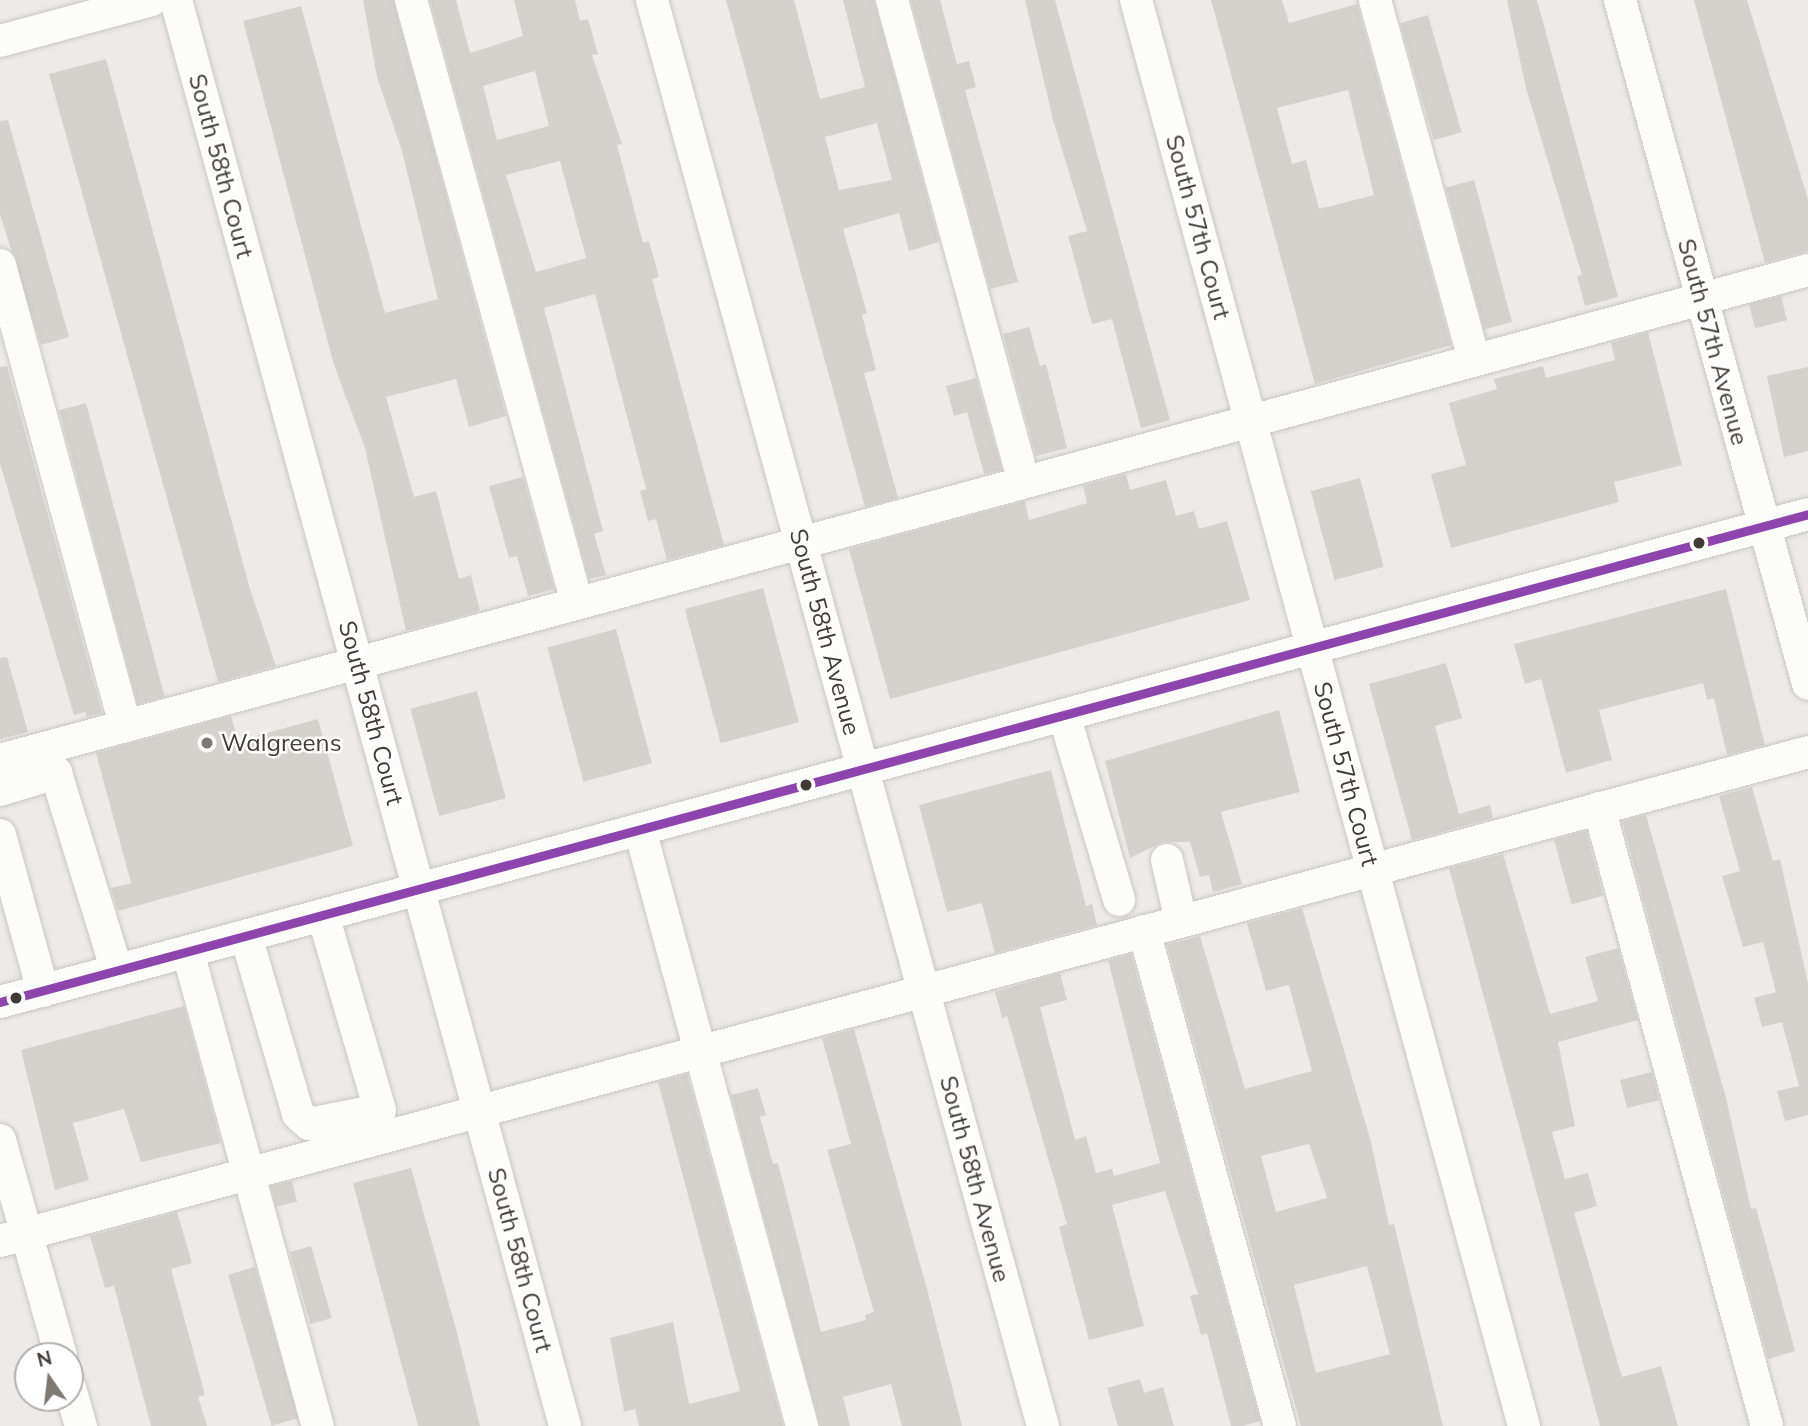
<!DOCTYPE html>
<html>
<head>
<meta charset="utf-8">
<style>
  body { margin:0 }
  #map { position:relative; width:1808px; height:1426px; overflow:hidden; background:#edeae7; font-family:Mulish,sans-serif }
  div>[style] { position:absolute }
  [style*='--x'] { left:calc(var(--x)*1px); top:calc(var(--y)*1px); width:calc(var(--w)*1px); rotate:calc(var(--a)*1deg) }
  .building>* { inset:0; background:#d5d2ce; transform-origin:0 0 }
  .roads { filter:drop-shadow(0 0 2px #cac7c3) drop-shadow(0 0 2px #cac7c3) }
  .minor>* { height:32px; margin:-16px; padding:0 16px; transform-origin:16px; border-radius:16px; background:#fcfcfb }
  .bus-1>* { height:9px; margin:-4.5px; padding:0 4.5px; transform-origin:4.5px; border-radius:4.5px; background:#8e44ad }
  .dots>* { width:19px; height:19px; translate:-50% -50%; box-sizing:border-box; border:4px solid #fff; border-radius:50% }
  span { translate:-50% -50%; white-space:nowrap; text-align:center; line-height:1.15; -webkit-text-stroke:5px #fff; paint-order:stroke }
  .street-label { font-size:24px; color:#423b35 }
  .poi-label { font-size:24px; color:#423b35 }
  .left { translate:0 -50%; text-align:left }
  .north { position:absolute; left:14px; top:1342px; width:70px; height:70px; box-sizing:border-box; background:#fff; border:2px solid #b3b1ae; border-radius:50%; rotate:346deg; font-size:19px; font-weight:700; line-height:28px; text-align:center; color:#423b35 }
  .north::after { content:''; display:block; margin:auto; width:24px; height:32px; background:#7e7873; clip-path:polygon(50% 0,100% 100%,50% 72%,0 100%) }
</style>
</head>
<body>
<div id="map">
  <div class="building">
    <div style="clip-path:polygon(363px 0,393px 0,506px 416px,469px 427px,456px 379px,386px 397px,414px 497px,436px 491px,459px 579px,471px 575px,480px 611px,406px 631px,365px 448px,334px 365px,243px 21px,301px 6px,385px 313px,438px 299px,402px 151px,377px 77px)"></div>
    <div style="clip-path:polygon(evenodd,430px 0,456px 0,470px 53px,523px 36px,514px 0,575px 0,580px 21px,588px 19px,598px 54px,592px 55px,622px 144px,617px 145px,643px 243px,649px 241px,659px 277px,652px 279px,724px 545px,667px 560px,656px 519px,648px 521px,640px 491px,646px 489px,595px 294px,544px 308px,603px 531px,594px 534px,606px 575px,589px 579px,430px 0,535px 71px,549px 126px,497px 140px,483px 86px,535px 71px,430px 0,560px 161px,586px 258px,536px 272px,506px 175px,560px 161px)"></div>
    <div style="clip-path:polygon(evenodd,726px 0,794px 0,820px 99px,865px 87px,843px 0,874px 0,939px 242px,909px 251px,899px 213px,843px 229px,867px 313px,862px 315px,876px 370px,864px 373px,898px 498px,865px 507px,726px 0,877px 123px,892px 180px,839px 190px,825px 137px,877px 123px)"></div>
    <div style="clip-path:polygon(911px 0,940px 0,957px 64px,969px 61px,976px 87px,965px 90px,1018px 282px,990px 289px)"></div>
    <div style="clip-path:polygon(1025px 0,1055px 0,1170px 420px,1141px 428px,1112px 319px,1092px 324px,1068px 236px,1087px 231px,1053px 120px)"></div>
    <div style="clip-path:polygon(evenodd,1211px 0,1282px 0,1289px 23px,1357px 4px,1451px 345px,1315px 384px,1211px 0,1348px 90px,1374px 195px,1319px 209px,1306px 160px,1292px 164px,1277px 108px,1348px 90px)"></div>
    <div style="clip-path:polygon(1507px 0,1537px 0,1618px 297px,1585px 306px,1577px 276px,1582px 275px,1526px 88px)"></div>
    <div style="clip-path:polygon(1694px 0,1747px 0,1808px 199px,1808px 251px,1765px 263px)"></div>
    <div style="left:1428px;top:15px;width:122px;height:29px;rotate:74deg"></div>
    <div style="clip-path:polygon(106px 59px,250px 589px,276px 666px,218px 682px,49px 74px)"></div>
    <div style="clip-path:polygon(8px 120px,69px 337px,41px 345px,0 214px,0 121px)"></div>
    <div style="left:1474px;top:180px;width:147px;height:29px;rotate:75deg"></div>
    <div style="left:1781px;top:296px;width:25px;height:33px;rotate:76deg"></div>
    <div style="clip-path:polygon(1029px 327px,1040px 366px,1046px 364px,1067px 448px,1036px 456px,1003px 334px)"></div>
    <div style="clip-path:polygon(1648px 332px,1682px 465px,1614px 482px,1619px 502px,1451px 548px,1431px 474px,1466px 465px,1449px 403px,1497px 389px,1494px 379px,1543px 366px,1546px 378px,1615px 360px,1611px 343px)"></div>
    <div style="clip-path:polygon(7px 366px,102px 713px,87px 717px,85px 712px,74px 715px,0 463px,0 367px)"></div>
    <div style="clip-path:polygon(1808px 367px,1808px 451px,1784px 457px,1767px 376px)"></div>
    <div style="clip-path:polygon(976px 378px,1002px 470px,984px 474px,967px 412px,954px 416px,946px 386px)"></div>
    <div style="left:86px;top:403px;width:304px;height:28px;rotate:75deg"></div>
    <div style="clip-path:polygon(1126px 474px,1130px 490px,1166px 480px,1176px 516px,1194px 511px,1199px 529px,1227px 521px,1250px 600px,890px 699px,849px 549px,1025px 501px,1029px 520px,1087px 503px,1083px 486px)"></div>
    <div style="clip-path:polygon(523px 477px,554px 589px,528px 596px,517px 556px,509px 558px,489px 486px)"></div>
    <div style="left:1360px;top:478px;width:92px;height:51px;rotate:75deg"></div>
    <div style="left:763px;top:588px;width:139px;height:81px;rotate:75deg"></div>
    <div style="clip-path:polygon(1726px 589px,1765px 745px,1727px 755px,1714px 698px,1707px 700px,1703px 683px,1599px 710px,1612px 760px,1566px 773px,1541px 679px,1525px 684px,1514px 644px)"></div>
    <div style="left:616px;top:629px;width:139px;height:71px;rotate:75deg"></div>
    <div style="clip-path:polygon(7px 657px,28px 732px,0 739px,0 658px)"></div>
    <div style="clip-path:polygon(1446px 663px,1462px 718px,1435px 726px,1459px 814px,1490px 805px,1493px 818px,1412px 840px,1369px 684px)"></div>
    <div style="left:477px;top:691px;width:111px;height:69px;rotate:75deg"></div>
    <div style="clip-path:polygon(1279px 710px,1300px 792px,1221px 812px,1242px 884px,1213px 892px,1209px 875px,1200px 877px,1190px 842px,1162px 842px,1130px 858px,1105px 761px)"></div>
    <div style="clip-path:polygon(231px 716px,238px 741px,318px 719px,353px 846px,118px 911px,111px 888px,131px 883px,96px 753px)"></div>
    <div style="clip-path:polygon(1051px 770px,1086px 906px,1092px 904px,1097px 925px,995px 953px,982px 903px,947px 912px,919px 805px)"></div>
    <div style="clip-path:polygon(1752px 787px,1773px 861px,1780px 859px,1808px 983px,1808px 1115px,1785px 1121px,1777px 1091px,1799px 1086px,1782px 1022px,1762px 1027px,1754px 998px,1776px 992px,1763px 942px,1743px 947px,1722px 876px,1740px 871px,1719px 796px)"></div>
    <div style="clip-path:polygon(1646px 815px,1725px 1094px,1751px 1209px,1756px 1208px,1795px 1351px,1768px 1359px,1622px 821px)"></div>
    <div style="left:1586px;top:831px;width:67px;height:33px;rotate:75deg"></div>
    <div style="clip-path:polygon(1503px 854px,1550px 1014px,1598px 1001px,1585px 957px,1618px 948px,1638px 1020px,1558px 1042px,1575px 1126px,1552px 1132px,1565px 1179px,1588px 1173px,1597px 1206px,1574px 1213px,1622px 1377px,1661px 1366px,1678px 1426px,1600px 1426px,1449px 868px)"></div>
    <div style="clip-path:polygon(evenodd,1302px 908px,1371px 1142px,1389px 1225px,1394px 1224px,1443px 1426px,1301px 1426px,1167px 945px,1200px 936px,1245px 1089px,1312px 1071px,1289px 985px,1266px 991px,1247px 923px,1302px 908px,1309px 1144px,1327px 1198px,1276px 1212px,1261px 1156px,1309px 1144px,1302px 908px,1367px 1266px,1390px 1354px,1316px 1373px,1294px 1285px,1367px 1266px)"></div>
    <div style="clip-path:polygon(1131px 954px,1260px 1421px,1243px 1426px,1231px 1426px,1207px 1333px,1201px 1335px,1190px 1296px,1198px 1294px,1165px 1191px,1112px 1205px,1144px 1326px,1089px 1340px,1059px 1227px,1067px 1224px,1007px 1016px,1002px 1018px,995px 992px,1060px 973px,1067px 1000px,1040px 1007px,1075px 1140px,1086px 1136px,1096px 1173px,1112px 1169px,1114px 1176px,1160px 1163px,1108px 960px)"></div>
    <div style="clip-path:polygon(184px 1006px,221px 1143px,141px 1162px,124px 1109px,73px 1123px,89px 1180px,55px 1190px,21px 1050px)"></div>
    <div style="clip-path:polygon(854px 1029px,927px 1289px,962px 1426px,902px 1426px,891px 1384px,843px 1397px,850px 1426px,820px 1426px,731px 1095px,758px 1088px,766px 1115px,760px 1117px,773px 1164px,778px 1163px,821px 1332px,866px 1320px,865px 1315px,874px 1312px,827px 1150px,851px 1144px,822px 1038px)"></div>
    <div style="left:1652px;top:1072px;width:29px;height:33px;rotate:76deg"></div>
    <div style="clip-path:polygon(687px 1074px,783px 1426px,639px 1426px,635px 1409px,624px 1412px,610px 1338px,673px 1322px,689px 1404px,740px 1391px,658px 1082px)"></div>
    <div style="clip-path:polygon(411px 1168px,456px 1329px,480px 1426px,418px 1426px,353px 1183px)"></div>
    <div style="left:292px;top:1181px;width:21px;height:22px;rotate:76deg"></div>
    <div style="clip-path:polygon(177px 1212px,192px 1263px,171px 1269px,205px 1395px,198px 1397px,207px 1426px,151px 1426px,114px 1286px,105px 1288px,90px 1236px)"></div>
    <div style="left:311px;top:1246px;width:75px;height:22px;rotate:74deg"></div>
    <div style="left:255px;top:1267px;width:157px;height:28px;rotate:74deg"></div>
    <div style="clip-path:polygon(1140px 1379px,1144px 1393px,1163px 1387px,1174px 1426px,1118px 1426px,1107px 1388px)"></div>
  </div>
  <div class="roads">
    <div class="minor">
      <div style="--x:176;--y:0;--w:1478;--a:74.74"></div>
      <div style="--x:411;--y:0;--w:625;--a:74.61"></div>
      <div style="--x:652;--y:0;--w:1479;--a:74.67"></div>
      <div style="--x:892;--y:0;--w:500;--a:74.7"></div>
      <div style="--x:1136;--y:0;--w:1478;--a:74.78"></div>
      <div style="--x:1375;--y:0;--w:373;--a:74.6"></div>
      <div style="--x:1620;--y:0;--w:709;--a:74.63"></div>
      <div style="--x:0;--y:41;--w:157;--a:-15.1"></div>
      <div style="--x:0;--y:265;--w:478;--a:74.8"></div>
      <div style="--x:1064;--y:715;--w:193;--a:73.4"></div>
      <div style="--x:0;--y:760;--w:1873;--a:-15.16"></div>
      <div style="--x:0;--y:790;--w:59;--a:-16.9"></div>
      <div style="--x:56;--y:773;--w:207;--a:72.9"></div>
      <div style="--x:1599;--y:808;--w:640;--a:74.79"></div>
      <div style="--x:640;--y:830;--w:618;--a:74.79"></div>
      <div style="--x:0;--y:835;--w:162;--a:74.6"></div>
      <div style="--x:1167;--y:860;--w:63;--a:77.1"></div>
      <div style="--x:1144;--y:931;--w:513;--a:74.64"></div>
      <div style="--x:246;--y:936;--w:185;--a:73.7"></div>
      <div style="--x:298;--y:1114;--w:15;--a:42"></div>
      <div style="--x:309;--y:1124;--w:72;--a:-11.2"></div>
      <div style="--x:380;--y:1110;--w:203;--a:-106.3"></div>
      <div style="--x:188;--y:952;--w:492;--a:74.7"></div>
      <div style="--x:0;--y:1002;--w:1873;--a:-15.1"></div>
      <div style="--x:0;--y:1140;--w:224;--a:74.2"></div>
      <div style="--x:0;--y:1241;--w:1873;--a:-15.13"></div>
      <div style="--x:70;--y:1388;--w:40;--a:74"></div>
    </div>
  </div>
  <div class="bus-1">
    <div style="--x:0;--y:1002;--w:1873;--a:-15.1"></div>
  </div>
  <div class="dots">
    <div style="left:1699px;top:543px;background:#423b35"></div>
    <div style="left:207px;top:743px;background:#7e7873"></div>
    <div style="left:806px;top:785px;background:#423b35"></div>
    <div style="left:16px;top:998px;background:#423b35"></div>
  </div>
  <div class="street-label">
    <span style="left:221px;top:166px;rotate:75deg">South 58th Court</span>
    <span style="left:1198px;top:227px;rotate:75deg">South 57th Court</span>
    <span style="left:1713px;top:342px;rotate:75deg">South 57th Avenue</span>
    <span style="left:825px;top:632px;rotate:75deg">South 58th Avenue</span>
    <span style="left:371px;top:713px;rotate:75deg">South 58th Court</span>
    <span style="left:1346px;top:774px;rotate:75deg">South 57th Court</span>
    <span style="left:975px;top:1179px;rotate:75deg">South 58th Avenue</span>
    <span style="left:520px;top:1260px;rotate:75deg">South 58th Court</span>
  </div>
  <div class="poi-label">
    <span class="left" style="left:221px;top:743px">Walgreens</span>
  </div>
  <div class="north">N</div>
</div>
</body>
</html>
